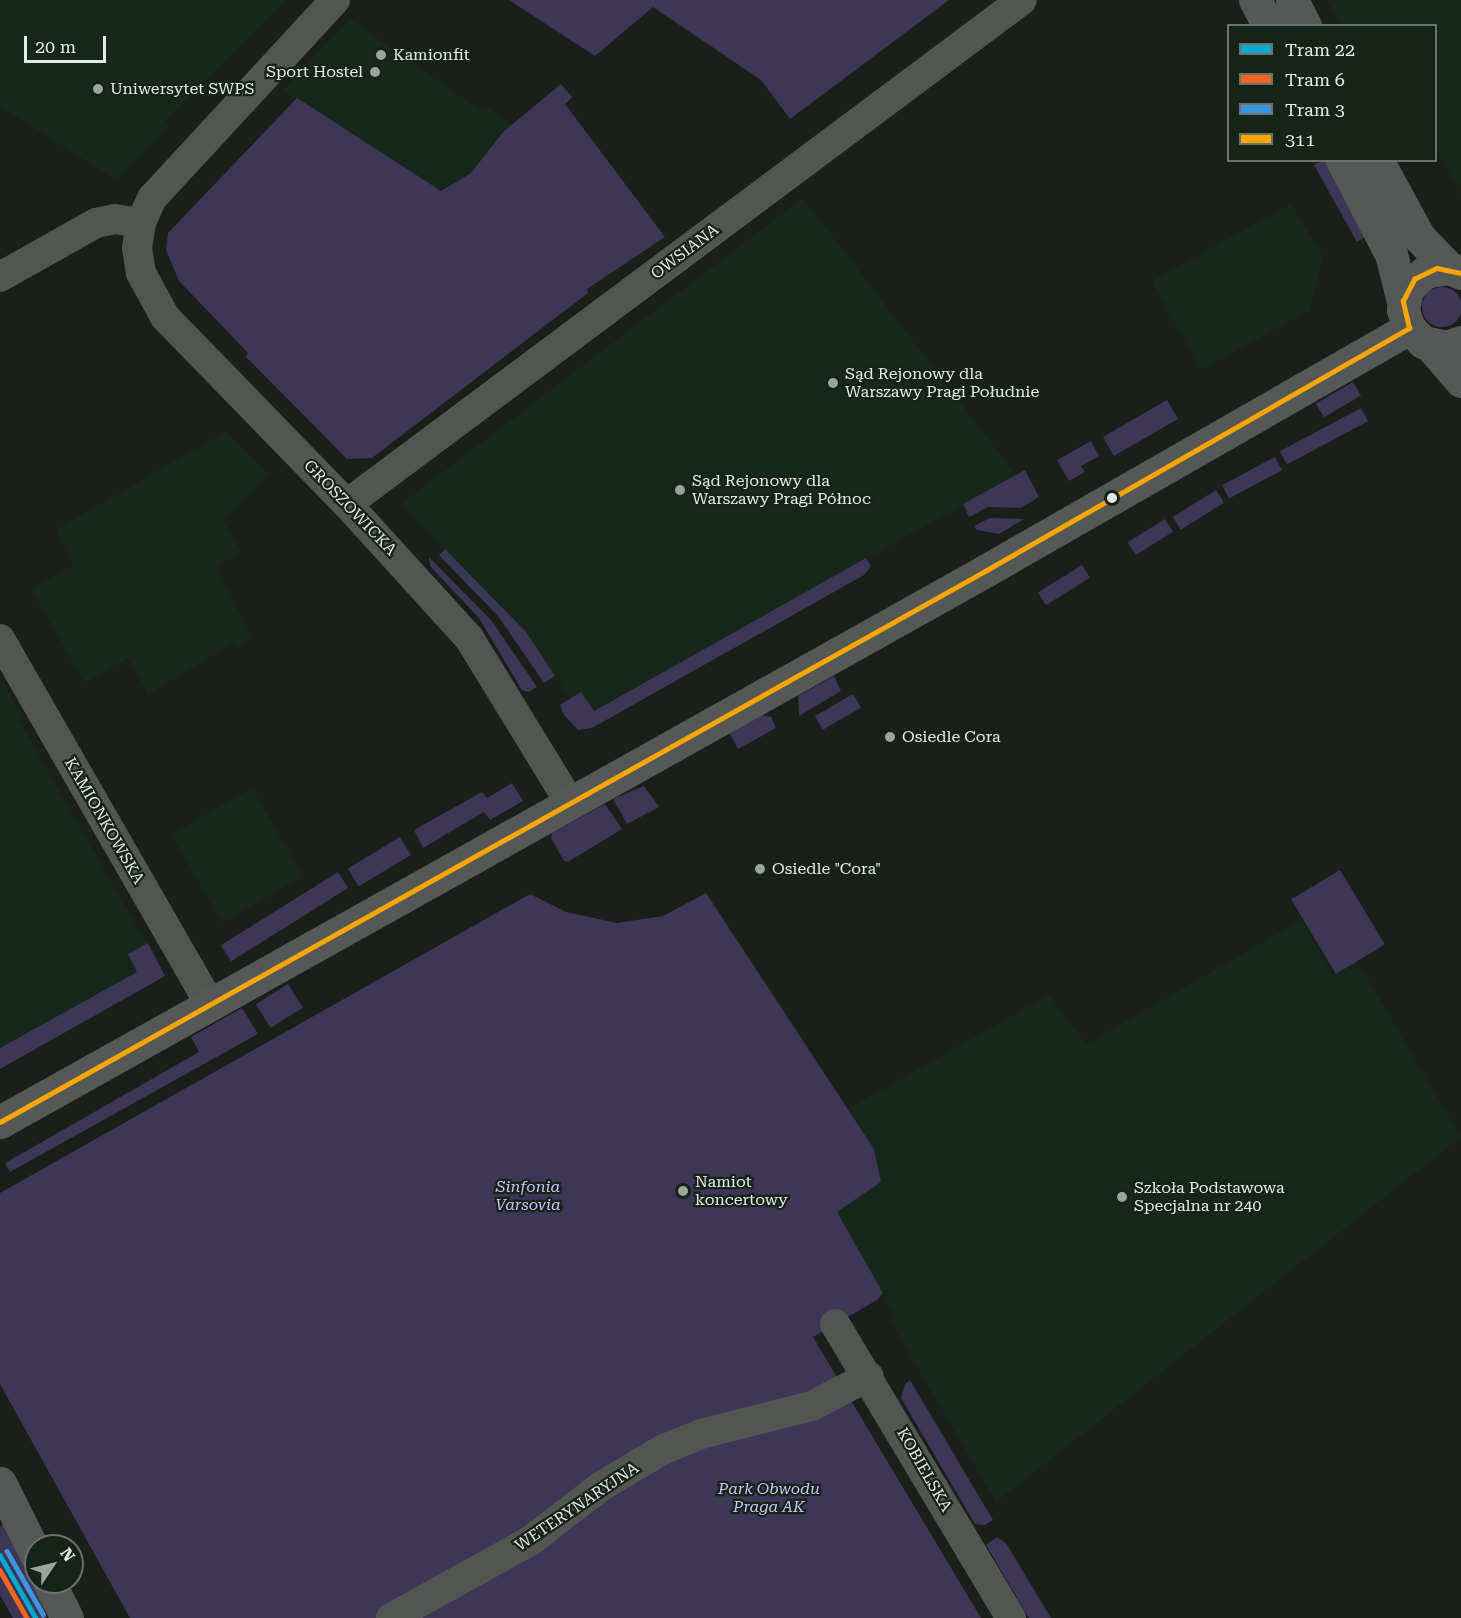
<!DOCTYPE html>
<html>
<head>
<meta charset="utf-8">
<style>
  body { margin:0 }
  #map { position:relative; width:1461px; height:1618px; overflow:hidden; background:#1a1f1a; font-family:"Roboto Serif",serif }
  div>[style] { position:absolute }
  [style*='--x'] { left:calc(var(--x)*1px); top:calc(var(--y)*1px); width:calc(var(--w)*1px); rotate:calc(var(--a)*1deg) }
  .built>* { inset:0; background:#18271b; transform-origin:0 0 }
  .green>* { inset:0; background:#3d3655; transform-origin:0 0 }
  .round { border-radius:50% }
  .street>* { height:30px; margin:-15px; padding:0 15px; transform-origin:15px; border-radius:15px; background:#535553 }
  .secondary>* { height:33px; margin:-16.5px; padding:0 16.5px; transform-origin:16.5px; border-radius:16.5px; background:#555856 }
  .bus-1>* { height:4.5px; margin:-2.25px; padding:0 2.25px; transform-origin:2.25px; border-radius:2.25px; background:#f7a600 }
  .tram-1>* { height:4.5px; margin:-2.25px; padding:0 2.25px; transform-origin:2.25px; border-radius:2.25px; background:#00a9ce }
  .tram-2>* { height:4.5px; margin:-2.25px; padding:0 2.25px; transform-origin:2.25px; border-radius:2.25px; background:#f26522 }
  .tram-3>* { height:4.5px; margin:-2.25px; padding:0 2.25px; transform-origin:2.25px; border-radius:2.25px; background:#4094de }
  .dots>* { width:16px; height:16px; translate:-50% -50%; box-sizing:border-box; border:3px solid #172219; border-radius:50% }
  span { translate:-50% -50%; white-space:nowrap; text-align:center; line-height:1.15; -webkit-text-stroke:4.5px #172219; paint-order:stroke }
  .poi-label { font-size:16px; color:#e4ebe5 }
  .left { translate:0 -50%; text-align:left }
  .right { translate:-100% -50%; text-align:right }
  .street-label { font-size:16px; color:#e4ebe5 }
  .park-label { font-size:16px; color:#cbc2f5; font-style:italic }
  .legend { position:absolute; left:1227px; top:24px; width:210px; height:138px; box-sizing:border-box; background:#172219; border:2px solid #69726b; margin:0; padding:8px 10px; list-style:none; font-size:18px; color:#e4ebe5 }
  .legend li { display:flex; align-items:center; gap:12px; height:30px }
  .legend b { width:30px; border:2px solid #69726b }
  .north { position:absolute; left:24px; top:1534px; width:60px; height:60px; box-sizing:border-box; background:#172219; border:2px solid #69726b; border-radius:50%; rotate:55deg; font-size:16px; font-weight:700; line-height:24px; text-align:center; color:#e4ebe5 }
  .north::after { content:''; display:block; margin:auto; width:21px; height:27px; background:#9da49e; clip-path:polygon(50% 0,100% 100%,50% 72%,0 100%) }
  .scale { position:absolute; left:24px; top:36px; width:82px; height:27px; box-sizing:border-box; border:3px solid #e4ebe5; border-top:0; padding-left:8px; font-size:18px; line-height:21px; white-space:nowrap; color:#e4ebe5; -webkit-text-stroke:4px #172219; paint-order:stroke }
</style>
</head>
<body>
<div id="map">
  <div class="built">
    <div style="clip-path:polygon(0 0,285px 0,165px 121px,170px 126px,116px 180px,0 106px)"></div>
    <div style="clip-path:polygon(1327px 0,1461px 0,1461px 195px,1436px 148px,1436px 26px,1341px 25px)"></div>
    <div style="clip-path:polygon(350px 19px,481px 111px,489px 108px,513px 126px,503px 132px,471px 173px,438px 190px,283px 90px)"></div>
    <div style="clip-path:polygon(803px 198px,1016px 475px,586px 715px,578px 711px,527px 633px,401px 504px)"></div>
    <div style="clip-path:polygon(1291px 204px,1323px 256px,1310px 310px,1201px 370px,1152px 281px)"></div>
    <div style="clip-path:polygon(226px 431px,269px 474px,223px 520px,241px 552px,216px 567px,253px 639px,238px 647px,235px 642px,148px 694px,128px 658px,85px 683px,31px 589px,74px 565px,56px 530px)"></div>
    <div style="clip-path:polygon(0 677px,23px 717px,19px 720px,165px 976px,0 1069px)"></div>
    <div style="left:252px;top:788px;width:102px;height:93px;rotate:60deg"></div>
    <div style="clip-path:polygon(1302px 920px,1332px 976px,1357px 961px,1461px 1137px,996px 1502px,890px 1320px,896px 1316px,837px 1212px,881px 1182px,874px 1149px,848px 1109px,1049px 995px,1086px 1044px)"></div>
  </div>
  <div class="green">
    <div style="clip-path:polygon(509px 0,949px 0,790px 119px,761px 80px,653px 7px,595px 56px)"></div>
    <div style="clip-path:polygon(561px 84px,572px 97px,565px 104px,665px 237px,587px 289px,588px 293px,372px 458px,347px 459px,246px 357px,248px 353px,179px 281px,166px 250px,168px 233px,297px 98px,441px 191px,471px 173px,503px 132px)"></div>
    <div style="clip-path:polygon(1322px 161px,1330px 162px,1368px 235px,1357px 242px,1314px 165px)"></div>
    <div class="round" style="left:1422px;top:287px;width:40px;height:40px"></div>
    <div style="left:1353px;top:382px;width:16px;height:43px;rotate:60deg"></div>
    <div style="left:1167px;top:400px;width:22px;height:74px;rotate:60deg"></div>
    <div style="left:1361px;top:408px;width:15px;height:92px;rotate:62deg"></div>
    <div style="clip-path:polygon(1091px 441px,1099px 456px,1081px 466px,1085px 472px,1069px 481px,1057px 460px)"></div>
    <div style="left:1275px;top:457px;width:15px;height:60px;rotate:62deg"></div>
    <div style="clip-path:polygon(1025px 470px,1039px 497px,1021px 508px,988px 507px,969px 517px,963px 504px)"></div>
    <div style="left:1216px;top:490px;width:15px;height:51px;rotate:58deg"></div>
    <div style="clip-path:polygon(990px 518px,1024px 519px,999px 534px,977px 530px,974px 526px)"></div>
    <div style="left:1165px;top:519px;width:15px;height:44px;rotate:58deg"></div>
    <div style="clip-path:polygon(445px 549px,527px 633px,555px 676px,544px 683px,498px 616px,439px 555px)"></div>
    <div style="clip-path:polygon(429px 557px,491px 620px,537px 687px,529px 692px,522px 690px,479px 618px,430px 566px)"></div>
    <div style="clip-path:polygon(866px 558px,871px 566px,864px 575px,592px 728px,578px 730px,564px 715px,560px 705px,581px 692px,594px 711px)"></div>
    <div style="left:1082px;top:565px;width:15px;height:52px;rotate:58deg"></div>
    <div style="clip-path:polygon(834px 676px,841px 691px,799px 716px,798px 696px)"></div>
    <div style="left:853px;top:694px;width:16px;height:44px;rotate:60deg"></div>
    <div style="clip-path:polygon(761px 715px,771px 717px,776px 728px,738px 749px,729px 732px)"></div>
    <div style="clip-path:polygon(512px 783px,523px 801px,490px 820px,484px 812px,423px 848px,414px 830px,482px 792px,487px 798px)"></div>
    <div style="clip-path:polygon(644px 786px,659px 807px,627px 824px,613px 799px)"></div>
    <div style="clip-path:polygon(605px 804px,622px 829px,568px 862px,564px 861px,551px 838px,552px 833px)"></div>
    <div style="left:400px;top:837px;width:21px;height:61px;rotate:59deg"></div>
    <div style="left:1340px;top:870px;width:87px;height:57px;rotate:59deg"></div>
    <div style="left:338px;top:872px;width:19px;height:138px;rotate:58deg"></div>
    <div style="clip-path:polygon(706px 893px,874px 1149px,881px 1182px,837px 1212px,883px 1293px,877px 1300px,813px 1337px,981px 1618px,130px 1618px,0 1384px,0 1193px,530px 894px,566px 912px,617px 923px,663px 916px)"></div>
    <div style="clip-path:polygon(148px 943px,165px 976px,0 1069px,0 1048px,137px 972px,128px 954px)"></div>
    <div style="left:288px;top:984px;width:28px;height:38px;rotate:58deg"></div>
    <div style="clip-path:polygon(242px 1008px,258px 1034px,10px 1172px,5px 1163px,199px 1052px,191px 1037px)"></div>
    <div style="clip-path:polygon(910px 1380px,993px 1520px,985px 1525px,975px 1524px,901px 1398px,905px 1384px)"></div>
    <div style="clip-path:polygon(4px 1524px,42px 1602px,47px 1618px,13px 1618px,0 1595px,0 1526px)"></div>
    <div style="clip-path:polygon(997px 1537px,1006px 1543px,1051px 1618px,1029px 1618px,986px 1545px)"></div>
  </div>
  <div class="street">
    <div style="--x:335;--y:0;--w:270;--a:132.7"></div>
    <div style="--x:152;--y:198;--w:27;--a:114"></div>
    <div style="--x:141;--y:223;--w:25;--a:99"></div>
    <div style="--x:137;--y:248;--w:25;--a:81"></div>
    <div style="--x:141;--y:273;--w:50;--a:61.4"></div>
    <div style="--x:165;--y:317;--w:261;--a:45.8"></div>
    <div style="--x:347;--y:504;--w:181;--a:47.7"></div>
    <div style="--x:469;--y:638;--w:191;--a:58.5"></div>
    <div style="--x:0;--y:277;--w:110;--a:-29.4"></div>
    <div style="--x:96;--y:223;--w:19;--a:-12"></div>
    <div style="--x:115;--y:219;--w:26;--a:9"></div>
    <div style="--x:347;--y:504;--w:842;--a:-36.75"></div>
    <div style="--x:0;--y:639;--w:419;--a:60.1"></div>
    <div style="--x:835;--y:1324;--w:343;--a:59.1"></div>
    <div style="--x:391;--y:1618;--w:159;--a:-29"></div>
    <div style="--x:530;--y:1541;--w:88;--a:-37.6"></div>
    <div style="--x:600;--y:1487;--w:72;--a:-30.8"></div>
    <div style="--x:662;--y:1450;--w:42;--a:-22.3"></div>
    <div style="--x:701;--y:1434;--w:114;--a:-14.2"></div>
    <div style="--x:812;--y:1406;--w:64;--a:-27.8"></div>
  </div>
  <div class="secondary">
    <div style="--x:1255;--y:0;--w:30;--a:62"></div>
    <div style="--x:1292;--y:0;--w:29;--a:63"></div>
    <div style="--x:1342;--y:160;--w:106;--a:62.5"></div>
    <div style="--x:1391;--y:254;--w:49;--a:75.7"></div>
    <div style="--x:1377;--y:160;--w:88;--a:61.4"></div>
    <div style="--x:1419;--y:237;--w:43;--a:45.9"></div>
    <div style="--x:1461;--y:273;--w:13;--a:-157"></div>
    <div style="--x:1449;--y:268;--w:24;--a:171"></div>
    <div style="--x:1425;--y:272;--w:25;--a:137"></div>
    <div style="--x:1407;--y:289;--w:21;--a:101"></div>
    <div style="--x:1403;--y:310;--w:19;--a:72"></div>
    <div style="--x:1409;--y:328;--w:20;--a:45"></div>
    <div style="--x:1423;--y:342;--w:24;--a:12"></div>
    <div style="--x:1446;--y:347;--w:16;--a:-18"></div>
    <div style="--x:1429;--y:344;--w:49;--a:49.1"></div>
    <div style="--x:0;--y:1122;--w:1129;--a:-29.22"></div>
    <div style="--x:985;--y:571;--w:489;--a:-29.8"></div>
    <div style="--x:0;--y:1483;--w:80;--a:63.4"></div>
    <div style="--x:49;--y:1582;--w:40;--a:63.4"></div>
  </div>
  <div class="bus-1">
    <div style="--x:0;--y:1122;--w:1129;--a:-29.22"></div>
    <div style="--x:985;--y:571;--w:489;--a:-29.8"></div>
    <div style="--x:1409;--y:328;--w:28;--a:-103"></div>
    <div style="--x:1403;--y:301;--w:25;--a:-63"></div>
    <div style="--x:1414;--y:279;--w:25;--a:-26"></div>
    <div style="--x:1437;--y:268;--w:25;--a:12"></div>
  </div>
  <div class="tram-1">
    <div style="--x:0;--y:1555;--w:73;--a:60.3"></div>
  </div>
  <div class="tram-2">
    <div style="--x:0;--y:1570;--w:55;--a:60.6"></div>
  </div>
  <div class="tram-3">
    <div style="--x:7;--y:1551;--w:73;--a:60.3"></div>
  </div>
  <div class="dots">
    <div style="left:381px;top:55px;background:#9da49e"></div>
    <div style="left:375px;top:72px;background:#9da49e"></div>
    <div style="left:98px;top:89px;background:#9da49e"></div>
    <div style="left:833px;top:383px;background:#9da49e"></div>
    <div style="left:680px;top:490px;background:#9da49e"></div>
    <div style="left:1112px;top:498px;background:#e4ebe5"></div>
    <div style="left:890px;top:737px;background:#9da49e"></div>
    <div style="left:760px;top:869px;background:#9da49e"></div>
    <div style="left:683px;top:1191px;background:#9da49e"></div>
    <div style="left:1122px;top:1197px;background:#9da49e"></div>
  </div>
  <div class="poi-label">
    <span class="left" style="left:393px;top:55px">Kamionfit</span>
    <span class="right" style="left:363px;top:72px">Sport Hostel</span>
    <span class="left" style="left:110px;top:89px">Uniwersytet SWPS</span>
    <span class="left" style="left:845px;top:383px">Sąd Rejonowy dla<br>Warszawy Pragi Południe</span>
    <span class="left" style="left:692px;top:490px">Sąd Rejonowy dla<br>Warszawy Pragi Północ</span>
    <span class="left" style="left:902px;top:737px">Osiedle Cora</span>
    <span class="left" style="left:772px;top:869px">Osiedle "Cora"</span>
    <span class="left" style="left:695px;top:1191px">Namiot<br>koncertowy</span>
    <span class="left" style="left:1134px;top:1197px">Szkoła Podstawowa<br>Specjalna nr 240</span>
  </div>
  <div class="street-label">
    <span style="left:685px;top:252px;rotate:-37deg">OWSIANA</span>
    <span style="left:350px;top:508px;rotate:46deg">GROSZOWICKA</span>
    <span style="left:104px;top:821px;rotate:60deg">KAMIONKOWSKA</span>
    <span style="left:924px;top:1470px;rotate:60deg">KOBIELSKA</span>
    <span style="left:577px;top:1507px;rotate:-34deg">WETERYNARYJNA</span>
  </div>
  <div class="park-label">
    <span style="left:528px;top:1196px">Sinfonia<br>Varsovia</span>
    <span style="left:769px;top:1498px">Park Obwodu<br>Praga AK</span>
  </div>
  <ul class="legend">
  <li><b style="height:8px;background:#00a9ce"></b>Tram 22</li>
  <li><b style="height:8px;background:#f26522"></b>Tram 6</li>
  <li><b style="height:8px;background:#4094de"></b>Tram 3</li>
  <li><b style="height:8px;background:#f7a600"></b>311</li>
  </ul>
  <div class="north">N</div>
  <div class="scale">20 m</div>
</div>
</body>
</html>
